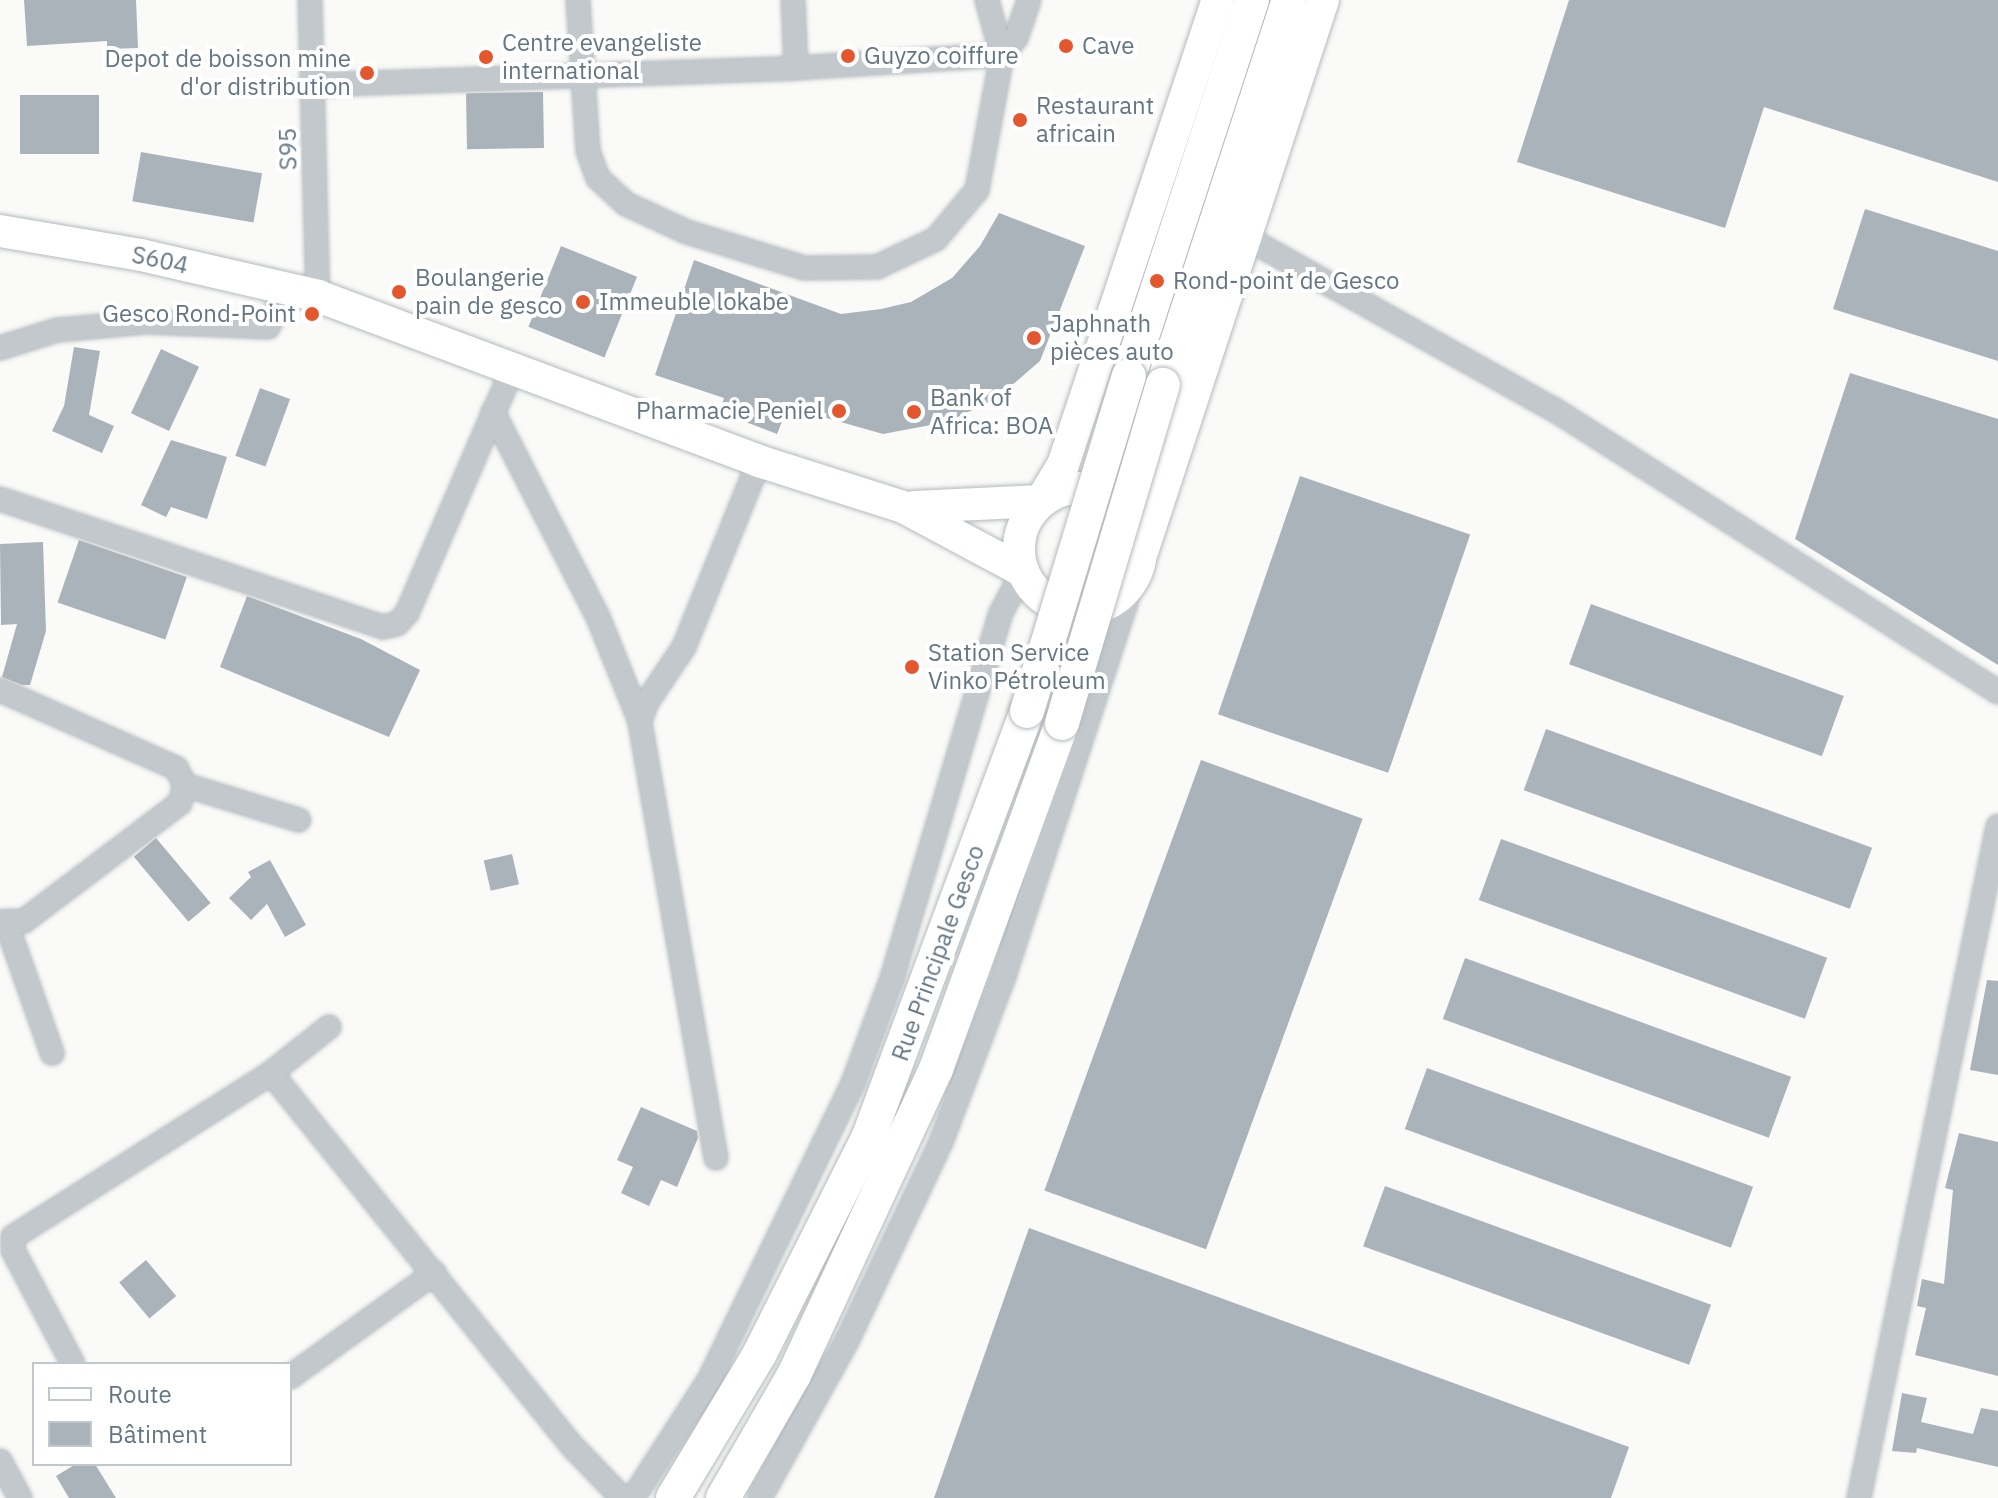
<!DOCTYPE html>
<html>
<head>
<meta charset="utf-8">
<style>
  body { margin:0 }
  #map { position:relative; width:1998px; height:1498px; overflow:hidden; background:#fafaf8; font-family:"IBM Plex Sans",sans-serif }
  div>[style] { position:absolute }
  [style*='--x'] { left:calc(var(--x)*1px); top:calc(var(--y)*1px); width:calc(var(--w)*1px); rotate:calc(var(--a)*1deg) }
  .building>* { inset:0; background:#aab3b9; transform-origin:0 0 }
  .roads { filter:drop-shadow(0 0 2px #b3babf) drop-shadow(0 0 2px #b3babf) }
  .street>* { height:22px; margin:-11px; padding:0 11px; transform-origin:11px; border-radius:11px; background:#c3c8cc }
  .secondary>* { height:32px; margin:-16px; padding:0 16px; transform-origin:16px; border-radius:16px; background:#fff }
  .secondary>.ring { margin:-16px; padding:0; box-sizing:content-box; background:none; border:32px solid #fff; border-radius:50% }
  .primary>* { height:34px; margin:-17px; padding:0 17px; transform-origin:17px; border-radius:17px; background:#fff }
  .bridges { filter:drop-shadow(0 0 2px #b5babe) drop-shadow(0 0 2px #b5babe) }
  .primary-bridge>* { height:34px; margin:-17px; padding:0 17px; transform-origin:17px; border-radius:17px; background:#fff }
  .dots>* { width:22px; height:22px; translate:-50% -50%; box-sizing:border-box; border:4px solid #fff; border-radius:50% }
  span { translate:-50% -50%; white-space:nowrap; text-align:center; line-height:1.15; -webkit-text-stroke:8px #fff; paint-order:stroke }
  .poi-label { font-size:24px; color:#657683 }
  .left { translate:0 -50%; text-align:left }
  .right { translate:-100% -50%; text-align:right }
  .street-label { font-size:24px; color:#657683 }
  .legend { position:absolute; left:32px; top:1362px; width:260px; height:104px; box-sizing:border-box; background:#fff; border:2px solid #c1c8cd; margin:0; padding:10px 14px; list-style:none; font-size:24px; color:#657683 }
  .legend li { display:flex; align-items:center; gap:16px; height:40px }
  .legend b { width:40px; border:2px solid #c1c8cd }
</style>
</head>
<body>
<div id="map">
  <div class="building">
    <div style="clip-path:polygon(24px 0,136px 0,138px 48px,107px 49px,107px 41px,27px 46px)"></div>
    <div style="clip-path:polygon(1569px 0,1998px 0,1998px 182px,1764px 107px,1725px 228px,1517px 162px)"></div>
    <div style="left:543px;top:92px;width:56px;height:77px;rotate:89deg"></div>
    <div style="left:99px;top:95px;width:59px;height:79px;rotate:90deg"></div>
    <div style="left:141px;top:152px;width:123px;height:50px;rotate:10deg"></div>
    <div style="clip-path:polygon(1865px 209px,1998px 251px,1998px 361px,1833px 309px)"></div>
    <div style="clip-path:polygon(999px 213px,1085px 246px,1040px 361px,996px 399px,947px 422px,883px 434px,788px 407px,777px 434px,720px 412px,724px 398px,655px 375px,694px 260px,841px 314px,881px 309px,911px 302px,952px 278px,980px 246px)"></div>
    <div style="left:561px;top:246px;width:82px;height:87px;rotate:22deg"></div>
    <div style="clip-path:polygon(74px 347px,100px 351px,89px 415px,114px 426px,102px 453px,52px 431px,64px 406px)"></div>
    <div style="left:161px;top:349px;width:42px;height:71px;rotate:25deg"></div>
    <div style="clip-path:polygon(1850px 373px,1998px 419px,1998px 665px,1795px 539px)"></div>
    <div style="left:260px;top:388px;width:32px;height:72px;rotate:20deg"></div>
    <div style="clip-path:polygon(171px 440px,227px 457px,207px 519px,171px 507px,166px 517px,141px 505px)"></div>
    <div style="left:1300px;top:476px;width:180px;height:252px;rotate:19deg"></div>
    <div style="left:79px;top:540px;width:114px;height:66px;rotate:19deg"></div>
    <div style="clip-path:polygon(43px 542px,46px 631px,30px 685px,22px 685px,2px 677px,17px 624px,1px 625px,0 544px)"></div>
    <div style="clip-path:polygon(247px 596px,361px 639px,420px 670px,389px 737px,220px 667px)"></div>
    <div style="left:1591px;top:604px;width:269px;height:64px;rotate:20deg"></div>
    <div style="left:1546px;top:729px;width:347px;height:65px;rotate:20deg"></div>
    <div style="left:1201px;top:760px;width:172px;height:458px;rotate:20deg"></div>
    <div style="left:156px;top:838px;width:85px;height:29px;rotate:50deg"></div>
    <div style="left:1501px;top:839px;width:347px;height:65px;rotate:20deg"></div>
    <div style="left:512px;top:854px;width:31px;height:29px;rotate:77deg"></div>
    <div style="clip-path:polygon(270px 860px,306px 925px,285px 937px,267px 904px,251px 920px,229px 898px,251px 877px,248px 872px)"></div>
    <div style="left:1465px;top:958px;width:347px;height:65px;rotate:20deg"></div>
    <div style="clip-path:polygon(1987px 980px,1998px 981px,1998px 1075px,1970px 1070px)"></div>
    <div style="left:1427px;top:1068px;width:347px;height:65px;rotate:20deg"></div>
    <div style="clip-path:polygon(641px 1107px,697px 1131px,698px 1138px,677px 1187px,661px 1180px,649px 1206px,621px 1193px,633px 1167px,617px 1160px)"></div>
    <div style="clip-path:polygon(1959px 1133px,1998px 1142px,1998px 1376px,1915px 1355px,1926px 1308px,1917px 1306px,1922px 1279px,1944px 1284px,1953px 1190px,1945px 1188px)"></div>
    <div style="left:1385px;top:1186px;width:347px;height:64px;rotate:20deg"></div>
    <div style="clip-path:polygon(1029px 1228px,1629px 1447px,1611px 1498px,934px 1498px)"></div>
    <div style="left:146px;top:1260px;width:47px;height:35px;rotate:50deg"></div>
    <div style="clip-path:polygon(1902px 1393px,1927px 1398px,1921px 1422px,1973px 1434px,1981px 1408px,1998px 1411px,1998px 1467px,1917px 1448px,1916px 1453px,1892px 1451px)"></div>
    <div style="clip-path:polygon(76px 1464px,95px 1464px,116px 1498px,69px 1498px,56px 1476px)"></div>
  </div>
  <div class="roads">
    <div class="street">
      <div style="--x:310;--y:0;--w:296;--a:88.5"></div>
      <div style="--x:578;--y:0;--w:151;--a:86.2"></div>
      <div style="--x:588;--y:151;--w:29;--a:70"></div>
      <div style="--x:598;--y:178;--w:38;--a:43"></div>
      <div style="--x:626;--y:204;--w:67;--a:24.7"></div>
      <div style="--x:687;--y:232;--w:122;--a:17.1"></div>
      <div style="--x:804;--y:268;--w:73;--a:-0.8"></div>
      <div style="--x:877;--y:267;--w:65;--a:-25.4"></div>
      <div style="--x:936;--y:239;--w:64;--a:-50.1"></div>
      <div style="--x:977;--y:190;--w:137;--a:-79.5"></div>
      <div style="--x:1002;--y:55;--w:22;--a:-51"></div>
      <div style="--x:1016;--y:38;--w:40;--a:-71.1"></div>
      <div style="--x:793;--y:0;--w:68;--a:87.5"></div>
      <div style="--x:313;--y:85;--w:483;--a:-2"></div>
      <div style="--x:796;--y:68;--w:206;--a:-3.6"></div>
      <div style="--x:1002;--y:55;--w:57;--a:-105.3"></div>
      <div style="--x:1245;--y:237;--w:355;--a:29.2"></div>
      <div style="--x:1555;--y:410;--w:525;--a:32.48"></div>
      <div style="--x:0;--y:348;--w:60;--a:-17.5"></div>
      <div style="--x:57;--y:330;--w:89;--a:-5.1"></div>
      <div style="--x:146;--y:322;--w:122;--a:2.3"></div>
      <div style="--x:268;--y:327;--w:42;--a:-64.7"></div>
      <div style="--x:493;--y:412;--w:230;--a:62.9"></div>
      <div style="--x:598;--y:617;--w:112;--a:68"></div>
      <div style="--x:0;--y:499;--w:404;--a:18.5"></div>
      <div style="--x:383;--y:627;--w:14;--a:-12"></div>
      <div style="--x:397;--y:624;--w:15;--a:-48"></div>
      <div style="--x:407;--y:613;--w:267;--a:-66.6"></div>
      <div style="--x:0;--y:690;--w:193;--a:23.9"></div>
      <div style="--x:176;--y:768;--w:19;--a:62"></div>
      <div style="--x:185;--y:785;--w:19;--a:106"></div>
      <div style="--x:180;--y:803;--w:196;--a:142.9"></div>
      <div style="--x:24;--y:921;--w:24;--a:178"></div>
      <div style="--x:185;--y:785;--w:119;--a:17.1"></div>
      <div style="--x:7;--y:925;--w:136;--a:70.6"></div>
      <div style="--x:271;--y:1073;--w:481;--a:51.1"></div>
      <div style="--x:573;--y:1447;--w:71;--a:46.1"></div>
      <div style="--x:716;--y:1158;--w:444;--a:-99.9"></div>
      <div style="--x:640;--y:721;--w:20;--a:-70"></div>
      <div style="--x:647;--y:702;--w:66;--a:-56.1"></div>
      <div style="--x:684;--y:647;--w:201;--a:-68"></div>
      <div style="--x:73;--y:1364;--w:129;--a:-117.8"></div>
      <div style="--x:13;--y:1250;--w:13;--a:-90"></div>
      <div style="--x:13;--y:1237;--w:306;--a:-32.4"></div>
      <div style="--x:271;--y:1073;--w:74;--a:-38.4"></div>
      <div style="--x:290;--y:1377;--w:178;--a:-35.8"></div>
      <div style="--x:0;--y:1461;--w:42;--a:61.6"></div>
      <div style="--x:633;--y:1498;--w:140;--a:-57.2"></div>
      <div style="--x:709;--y:1380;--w:330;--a:-64.1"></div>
      <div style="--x:853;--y:1083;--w:112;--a:-69.6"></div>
      <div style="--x:892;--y:978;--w:379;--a:-73.4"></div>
      <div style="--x:1000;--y:615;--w:50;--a:-62.4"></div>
      <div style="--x:760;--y:1498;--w:179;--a:-61"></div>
      <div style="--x:847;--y:1341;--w:220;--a:-64.7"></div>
      <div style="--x:941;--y:1142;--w:178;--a:-69.2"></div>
      <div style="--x:1004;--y:976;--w:412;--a:-71.9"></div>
      <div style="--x:1859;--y:1498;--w:686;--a:-78.31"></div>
    </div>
    <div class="secondary">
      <div style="--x:0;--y:231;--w:143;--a:9.7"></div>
      <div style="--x:141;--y:255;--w:182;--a:13"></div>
      <div style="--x:318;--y:296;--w:471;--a:20.5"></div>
      <div style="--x:759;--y:461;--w:151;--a:17.7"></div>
      <div style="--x:903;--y:507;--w:136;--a:28.1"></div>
      <div class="ring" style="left:1019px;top:488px;width:90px;height:90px"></div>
      <div style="--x:914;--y:507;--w:127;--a:-2.7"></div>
      <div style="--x:1041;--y:501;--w:42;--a:-58.6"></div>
      <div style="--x:1063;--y:465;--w:490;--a:-71.6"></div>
      <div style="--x:1142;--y:552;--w:581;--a:-71.85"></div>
    </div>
    <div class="primary">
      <div style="--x:1129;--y:376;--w:396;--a:-71.9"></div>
      <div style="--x:1163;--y:385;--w:405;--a:-71.9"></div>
      <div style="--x:673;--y:1498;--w:169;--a:-59"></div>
      <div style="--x:760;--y:1353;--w:243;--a:-63.3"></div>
      <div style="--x:869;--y:1136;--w:453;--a:-69.6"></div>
      <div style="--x:723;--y:1498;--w:142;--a:-60"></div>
      <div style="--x:794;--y:1375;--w:337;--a:-65.1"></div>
      <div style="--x:936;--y:1069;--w:368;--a:-70"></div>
    </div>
  </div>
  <div class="bridges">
    <div class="primary-bridge">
      <div style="--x:1027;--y:711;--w:350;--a:-73.1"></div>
      <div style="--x:1062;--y:723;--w:353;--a:-73.4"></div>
    </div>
  </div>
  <div class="dots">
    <div style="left:1066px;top:46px;background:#e4572e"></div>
    <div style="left:848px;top:56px;background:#e4572e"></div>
    <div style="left:486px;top:57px;background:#e4572e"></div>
    <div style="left:367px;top:73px;background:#e4572e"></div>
    <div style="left:1020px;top:120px;background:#e4572e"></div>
    <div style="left:1157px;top:281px;background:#e4572e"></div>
    <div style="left:399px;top:292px;background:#e4572e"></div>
    <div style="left:583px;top:302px;background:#e4572e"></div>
    <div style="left:312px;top:314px;background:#e4572e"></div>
    <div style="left:1034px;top:338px;background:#e4572e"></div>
    <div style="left:839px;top:411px;background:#e4572e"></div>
    <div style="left:914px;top:412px;background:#e4572e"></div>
    <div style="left:912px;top:667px;background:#e4572e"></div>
  </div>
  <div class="poi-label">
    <span class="left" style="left:502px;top:57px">Centre evangeliste<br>international</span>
    <span class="left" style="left:1082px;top:46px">Cave</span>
    <span class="left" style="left:864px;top:56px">Guyzo coiffure</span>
    <span class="right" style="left:351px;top:73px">Depot de boisson mine<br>d'or distribution</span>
    <span class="left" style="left:1036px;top:120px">Restaurant<br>africain</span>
    <span class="left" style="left:415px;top:292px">Boulangerie<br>pain de gesco</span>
    <span class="left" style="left:1173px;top:281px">Rond-point de Gesco</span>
    <span class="left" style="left:599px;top:302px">Immeuble lokabe</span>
    <span class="right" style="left:296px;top:314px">Gesco Rond-Point</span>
    <span class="left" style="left:1050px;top:338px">Japhnath<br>pièces auto</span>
    <span class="left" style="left:930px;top:412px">Bank of<br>Africa: BOA</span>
    <span class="right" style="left:823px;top:411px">Pharmacie Peniel</span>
    <span class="left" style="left:928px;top:667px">Station Service<br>Vinko Pétroleum</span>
  </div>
  <div class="street-label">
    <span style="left:288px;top:149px;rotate:-91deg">S95</span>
    <span style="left:160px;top:260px;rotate:12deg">S604</span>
    <span style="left:938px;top:953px;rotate:-70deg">Rue Principale Gesco</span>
  </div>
  <ul class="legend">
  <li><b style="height:10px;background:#fff"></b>Route</li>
  <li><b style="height:22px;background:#aab3b9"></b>Bâtiment</li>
  </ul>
</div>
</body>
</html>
